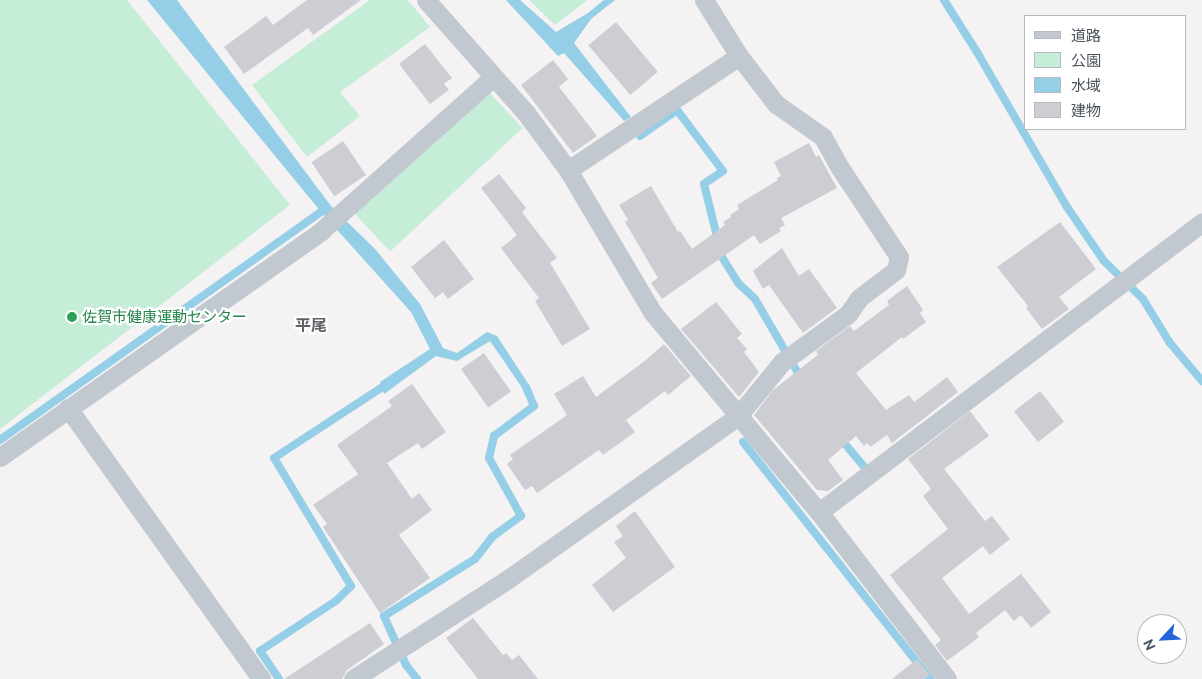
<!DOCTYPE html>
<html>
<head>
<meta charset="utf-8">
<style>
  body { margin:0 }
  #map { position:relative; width:1202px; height:679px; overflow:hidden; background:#f4f2f2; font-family:Ubuntu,"Noto Sans JP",sans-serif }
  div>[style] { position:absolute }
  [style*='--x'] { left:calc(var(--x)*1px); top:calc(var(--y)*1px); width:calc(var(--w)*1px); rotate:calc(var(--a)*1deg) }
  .green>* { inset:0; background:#c5edd8; transform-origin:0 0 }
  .water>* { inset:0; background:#95cee7 }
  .stream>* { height:8px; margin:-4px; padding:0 4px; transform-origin:4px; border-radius:4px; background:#95cee7 }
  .building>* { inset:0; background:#ccced4; transform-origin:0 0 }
  .minor>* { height:19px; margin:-9.5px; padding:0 9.5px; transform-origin:9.5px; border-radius:9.5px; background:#c1c8cf }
  .dots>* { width:14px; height:14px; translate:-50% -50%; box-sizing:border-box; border:2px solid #fff; border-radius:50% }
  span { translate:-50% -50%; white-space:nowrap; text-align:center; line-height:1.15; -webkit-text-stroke:4.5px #fff; paint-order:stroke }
  .leisure-label { font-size:15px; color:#27864d }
  .left { translate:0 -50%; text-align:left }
  .neighbourhood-label { font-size:16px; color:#5f6166; font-weight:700 }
  .legend { position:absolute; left:1024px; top:15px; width:162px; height:115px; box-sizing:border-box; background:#fff; border:1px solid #b7babf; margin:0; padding:6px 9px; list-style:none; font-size:15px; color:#4b535e }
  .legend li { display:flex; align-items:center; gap:10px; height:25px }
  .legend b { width:25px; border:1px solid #b7babf }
  .north { position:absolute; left:1137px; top:614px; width:50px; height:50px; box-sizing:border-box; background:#fff; border:1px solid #b7babf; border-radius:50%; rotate:245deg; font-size:14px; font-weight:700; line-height:20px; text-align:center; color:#4b535e }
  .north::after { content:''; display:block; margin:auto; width:18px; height:22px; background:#2764d9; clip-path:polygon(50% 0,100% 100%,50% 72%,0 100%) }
</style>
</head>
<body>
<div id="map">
  <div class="green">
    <div style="clip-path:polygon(0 0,127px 0,290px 205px,0 429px)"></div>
    <div style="clip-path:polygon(370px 0,408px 0,430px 27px,340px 92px,360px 116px,307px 157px,252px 85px)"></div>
    <div style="clip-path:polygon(529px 0,587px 0,555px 25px)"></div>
    <div style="left:487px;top:90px;width:52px;height:181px;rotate:47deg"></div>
  </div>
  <div class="water">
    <div style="clip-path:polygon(147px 0,177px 0,331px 206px,375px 249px,420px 304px,443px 348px,457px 353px,487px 332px,497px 336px,529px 385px,523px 389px,490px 341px,457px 361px,436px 356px,384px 394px,380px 382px,430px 349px,411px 312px,321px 212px)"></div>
    <div style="clip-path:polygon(506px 0,520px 0,556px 32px,588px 13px,604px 0,615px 0,591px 19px,574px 43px,631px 117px,624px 121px,564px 53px,558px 56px)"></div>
  </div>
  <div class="stream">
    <div style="--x:944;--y:0;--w:62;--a:57.6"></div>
    <div style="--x:977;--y:52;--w:179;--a:59.9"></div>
    <div style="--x:1067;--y:207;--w:65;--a:55.6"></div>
    <div style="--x:1104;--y:261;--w:54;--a:44.3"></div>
    <div style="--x:1143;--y:299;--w:52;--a:58.5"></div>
    <div style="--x:1170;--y:343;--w:50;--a:49.9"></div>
    <div style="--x:640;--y:136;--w:45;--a:-35.1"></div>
    <div style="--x:677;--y:110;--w:76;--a:53"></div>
    <div style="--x:723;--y:171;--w:23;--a:146"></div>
    <div style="--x:704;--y:184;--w:75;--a:76.1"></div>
    <div style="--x:722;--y:257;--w:31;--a:58"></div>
    <div style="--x:738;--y:283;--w:23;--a:43"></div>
    <div style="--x:755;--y:299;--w:91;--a:59.8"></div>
    <div style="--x:840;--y:438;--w:40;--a:50"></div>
    <div style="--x:0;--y:440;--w:394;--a:-35.4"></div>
    <div style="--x:743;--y:442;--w:302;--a:51.7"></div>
    <div style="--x:279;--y:679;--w:34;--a:-124"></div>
    <div style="--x:260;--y:651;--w:92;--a:-33.5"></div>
    <div style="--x:337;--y:600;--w:20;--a:-45"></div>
    <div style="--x:351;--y:586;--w:149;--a:-121"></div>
    <div style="--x:274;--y:458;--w:128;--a:-33.2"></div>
    <div style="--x:417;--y:679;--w:18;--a:-128"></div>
    <div style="--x:406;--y:665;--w:54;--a:-114.2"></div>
    <div style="--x:384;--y:616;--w:107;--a:-32.1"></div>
    <div style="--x:475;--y:559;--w:28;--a:-52"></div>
    <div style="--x:492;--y:537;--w:36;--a:-36"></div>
    <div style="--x:521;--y:516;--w:66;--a:-118.9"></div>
    <div style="--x:489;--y:458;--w:23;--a:-77"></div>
    <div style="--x:494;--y:436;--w:50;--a:-36.9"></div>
    <div style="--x:534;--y:406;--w:21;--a:-113"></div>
  </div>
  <div class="building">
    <div style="clip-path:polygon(307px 0,361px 0,313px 35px,308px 28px,244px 74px,224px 47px,266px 16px,273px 25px)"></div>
    <div style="left:616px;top:22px;width:65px;height:36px;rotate:50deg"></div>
    <div style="clip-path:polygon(425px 44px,452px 78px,444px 84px,449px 90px,430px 104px,399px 64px)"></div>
    <div style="clip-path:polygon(553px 60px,568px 79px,559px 87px,597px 136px,573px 153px,521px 85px)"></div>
    <div style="left:343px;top:141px;width:41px;height:38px;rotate:56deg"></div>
    <div style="clip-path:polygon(809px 143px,816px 157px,819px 155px,837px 188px,781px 218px,785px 225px,779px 228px,781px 231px,760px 244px,754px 235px,662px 299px,651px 283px,658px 278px,625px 222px,628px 220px,619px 205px,651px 186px,678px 232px,680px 231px,692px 249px,725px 225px,723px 222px,731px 217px,730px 215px,739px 209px,737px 205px,778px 180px,777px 178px,781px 176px,774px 162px)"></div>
    <div style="clip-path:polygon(499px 174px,526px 208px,522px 212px,557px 258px,550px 263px,590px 329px,562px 346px,535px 301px,539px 298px,501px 248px,517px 235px,481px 188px)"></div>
    <div style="clip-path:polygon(1060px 222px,1096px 269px,1059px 297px,1069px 309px,1042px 329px,1026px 308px,1028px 306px,997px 267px)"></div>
    <div style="clip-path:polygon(444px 240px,474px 279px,448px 299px,443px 292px,435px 298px,411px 267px)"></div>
    <div style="clip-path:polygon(782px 248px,799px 276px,809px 269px,837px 308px,803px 333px,769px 285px,763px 289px,753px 271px)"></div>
    <div style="clip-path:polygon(907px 286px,923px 310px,920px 313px,926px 322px,903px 339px,902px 337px,856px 373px,886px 410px,909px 395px,914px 402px,947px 377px,958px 392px,892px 443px,887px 435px,870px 447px,867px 443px,864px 446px,856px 436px,828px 460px,843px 480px,828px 491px,817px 490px,754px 415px,773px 390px,818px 355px,816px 351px,850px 326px,854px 331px,889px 305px,887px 301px)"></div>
    <div style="clip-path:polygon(716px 302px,742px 334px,737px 338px,747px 349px,744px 352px,759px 372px,739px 397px,681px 329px)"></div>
    <div style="clip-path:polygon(664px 344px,691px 376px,668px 395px,665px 391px,626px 420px,635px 432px,603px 455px,599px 450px,537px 493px,532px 486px,525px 490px,507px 464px,513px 459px,510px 455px,567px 415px,554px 394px,583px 376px,596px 397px,646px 360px)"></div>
    <div style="left:484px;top:353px;width:47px;height:28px;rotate:55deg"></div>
    <div style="clip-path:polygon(412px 384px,446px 432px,422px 449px,418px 443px,387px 463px,412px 499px,419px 493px,432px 510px,399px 535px,430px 578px,380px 613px,323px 527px,327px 524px,313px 505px,358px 474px,337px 445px,392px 406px,388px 401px)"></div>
    <div style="left:1040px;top:391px;width:39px;height:33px;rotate:52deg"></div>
    <div style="clip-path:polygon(970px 411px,989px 436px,944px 469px,985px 521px,992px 516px,1010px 539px,990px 555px,983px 546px,942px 578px,969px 614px,1021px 574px,1051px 612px,1031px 628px,1021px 615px,1014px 621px,1005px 610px,976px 633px,979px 637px,947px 661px,935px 645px,941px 640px,890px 575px,948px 529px,923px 496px,931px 489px,908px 459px)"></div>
    <div style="clip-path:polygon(635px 511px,675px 567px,613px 612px,592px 585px,626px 558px,614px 542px,623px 536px,616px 526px)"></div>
    <div style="clip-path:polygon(473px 618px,503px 655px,506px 653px,512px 660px,519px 655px,538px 679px,478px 679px,446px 638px)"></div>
    <div style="clip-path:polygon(370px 623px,384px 644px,347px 670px,342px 679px,284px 679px)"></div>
    <div style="clip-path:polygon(917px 659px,930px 675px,924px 679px,892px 679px)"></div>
  </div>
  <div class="minor">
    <div style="--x:426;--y:0;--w:151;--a:48.5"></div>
    <div style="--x:526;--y:113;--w:71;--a:53.6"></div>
    <div style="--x:568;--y:170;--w:166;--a:59.3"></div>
    <div style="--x:653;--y:313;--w:259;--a:50.2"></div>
    <div style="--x:819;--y:512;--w:210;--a:52.5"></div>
    <div style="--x:704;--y:0;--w:66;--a:58"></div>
    <div style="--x:68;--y:408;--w:333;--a:54.5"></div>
    <div style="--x:0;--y:457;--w:393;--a:-35.1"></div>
    <div style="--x:321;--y:231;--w:231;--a:-41.8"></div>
    <div style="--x:819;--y:512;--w:480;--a:-37.1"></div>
    <div style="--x:353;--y:679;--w:184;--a:-32.8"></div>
    <div style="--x:508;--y:579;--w:282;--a:-35.3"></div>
    <div style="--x:738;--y:416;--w:70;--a:-50.8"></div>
    <div style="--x:782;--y:362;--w:82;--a:-36"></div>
    <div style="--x:848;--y:314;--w:19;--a:-55"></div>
    <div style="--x:859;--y:298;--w:46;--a:-37.1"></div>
    <div style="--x:896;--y:270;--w:13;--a:-77"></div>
    <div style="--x:899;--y:257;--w:107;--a:-123.5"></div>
    <div style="--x:840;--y:168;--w:35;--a:-119"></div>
    <div style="--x:823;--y:137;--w:57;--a:-144.9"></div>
    <div style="--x:776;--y:104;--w:61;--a:-127.6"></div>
    <div style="--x:739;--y:56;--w:206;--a:146.3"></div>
  </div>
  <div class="dots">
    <div style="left:72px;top:317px;background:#2e9e5b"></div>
  </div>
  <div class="leisure-label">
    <span class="left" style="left:82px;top:317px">佐賀市健康運動センター</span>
  </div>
  <div class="neighbourhood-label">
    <span style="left:311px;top:325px">平尾</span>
  </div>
  <ul class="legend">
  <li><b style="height:6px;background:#c1c8cf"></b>道路</li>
  <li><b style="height:14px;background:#c5edd8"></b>公園</li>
  <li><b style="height:14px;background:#95cee7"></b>水域</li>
  <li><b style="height:14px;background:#ccced4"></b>建物</li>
  </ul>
  <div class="north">N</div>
</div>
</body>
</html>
